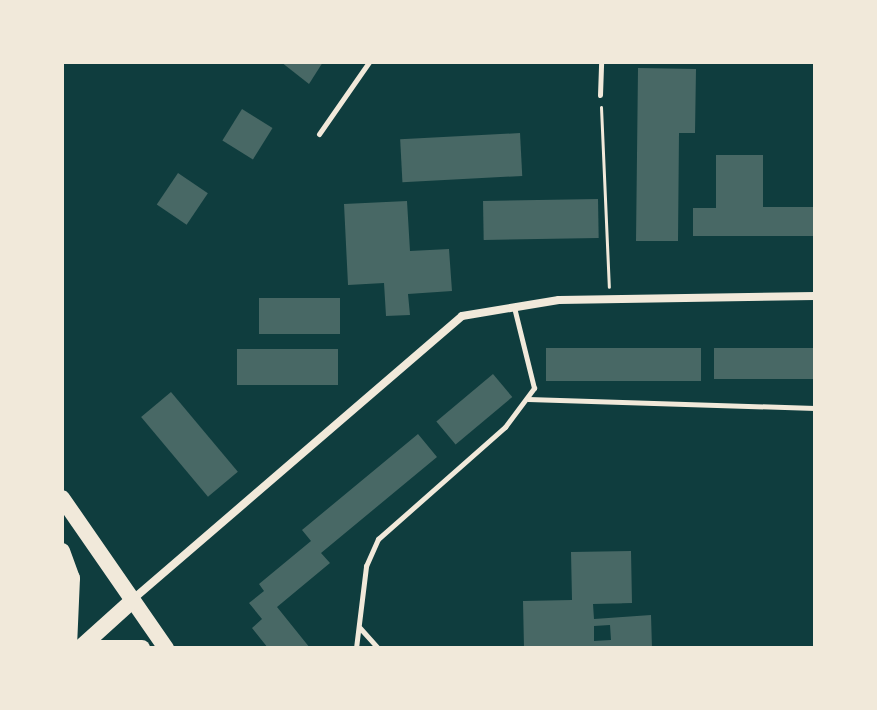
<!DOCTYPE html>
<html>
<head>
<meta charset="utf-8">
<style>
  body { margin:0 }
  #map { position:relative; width:877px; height:710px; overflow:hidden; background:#0f3d3e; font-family:Overpass,sans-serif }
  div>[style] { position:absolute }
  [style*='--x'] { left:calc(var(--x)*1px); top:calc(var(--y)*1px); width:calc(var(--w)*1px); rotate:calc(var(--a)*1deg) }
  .building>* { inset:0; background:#486865; transform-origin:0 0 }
  .path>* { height:3px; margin:-1.5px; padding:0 1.5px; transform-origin:1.5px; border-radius:1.5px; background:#f1e9da }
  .service>* { height:5px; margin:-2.5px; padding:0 2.5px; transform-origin:2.5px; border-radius:2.5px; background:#f1e9da }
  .minor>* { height:8px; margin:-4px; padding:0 4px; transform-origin:4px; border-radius:4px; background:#f1e9da }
  .secondary>* { height:16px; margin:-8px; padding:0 8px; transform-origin:8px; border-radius:8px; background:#f1e9da }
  span { translate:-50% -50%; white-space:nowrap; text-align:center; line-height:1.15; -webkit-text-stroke:8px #f1e9da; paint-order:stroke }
  .frame { position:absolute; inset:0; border:64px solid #f1e9da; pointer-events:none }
</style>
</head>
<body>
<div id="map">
  <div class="building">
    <div style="clip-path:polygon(281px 62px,323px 62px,309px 84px)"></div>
    <div style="clip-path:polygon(638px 68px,696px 69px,695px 133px,679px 133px,678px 241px,636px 241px)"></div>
    <div style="left:242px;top:109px;width:36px;height:37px;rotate:32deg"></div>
    <div style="left:520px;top:133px;width:43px;height:120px;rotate:87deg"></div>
    <div style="clip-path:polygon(716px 155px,763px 155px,763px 207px,815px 207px,815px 236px,693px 236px,693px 208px,716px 208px)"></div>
    <div style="left:178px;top:173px;width:36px;height:38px;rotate:34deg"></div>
    <div style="left:598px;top:199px;width:39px;height:115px;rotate:89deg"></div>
    <div style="clip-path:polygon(407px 201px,410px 251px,449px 249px,452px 291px,408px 294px,410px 315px,386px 316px,384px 283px,348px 285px,344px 204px)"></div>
    <div style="left:259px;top:298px;width:81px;height:36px"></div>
    <div style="left:546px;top:348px;width:155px;height:33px"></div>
    <div style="left:815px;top:348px;width:31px;height:101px;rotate:90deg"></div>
    <div style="left:338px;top:349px;width:36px;height:101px;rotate:90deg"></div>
    <div style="left:493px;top:374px;width:30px;height:74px;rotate:50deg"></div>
    <div style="left:171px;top:392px;width:104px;height:39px;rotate:50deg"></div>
    <div style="clip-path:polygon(418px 434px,437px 457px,321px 553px,330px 563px,277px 607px,310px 648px,268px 648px,252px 628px,262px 619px,249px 603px,264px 591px,259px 584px,311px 541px,302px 530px)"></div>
    <div style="clip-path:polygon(evenodd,631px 551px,632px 603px,593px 604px,594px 619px,651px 615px,652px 648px,524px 648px,523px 601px,572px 600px,571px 552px,631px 551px,610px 625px,611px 640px,594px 641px,594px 626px,610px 625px)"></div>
  </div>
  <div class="path">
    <div style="--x:601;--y:107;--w:180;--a:87.5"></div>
  </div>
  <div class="service">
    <div style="--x:600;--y:95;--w:33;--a:-88"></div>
    <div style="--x:319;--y:134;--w:88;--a:-55.2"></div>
    <div style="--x:528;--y:399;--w:287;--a:1.8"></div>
    <div style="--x:360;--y:628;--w:27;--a:48"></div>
    <div style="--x:356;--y:648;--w:83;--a:-83"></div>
    <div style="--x:366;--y:566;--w:30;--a:-66"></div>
    <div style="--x:378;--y:539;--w:169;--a:-41.4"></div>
    <div style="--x:505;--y:427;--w:49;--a:-53.4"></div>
    <div style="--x:534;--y:388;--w:83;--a:-103.9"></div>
  </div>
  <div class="minor">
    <div style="--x:132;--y:600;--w:435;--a:-40.7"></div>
    <div style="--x:462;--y:316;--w:98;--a:-9.4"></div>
    <div style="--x:559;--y:300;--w:256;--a:-0.9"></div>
  </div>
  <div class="secondary">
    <div style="--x:62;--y:498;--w:183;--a:55.3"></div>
    <div style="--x:62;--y:551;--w:29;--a:70"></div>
    <div style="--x:72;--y:578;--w:70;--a:92.5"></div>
    <div style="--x:80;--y:648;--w:70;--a:-42.1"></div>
    <div style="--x:96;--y:648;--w:46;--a:0"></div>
  </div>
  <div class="frame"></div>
</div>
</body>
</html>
